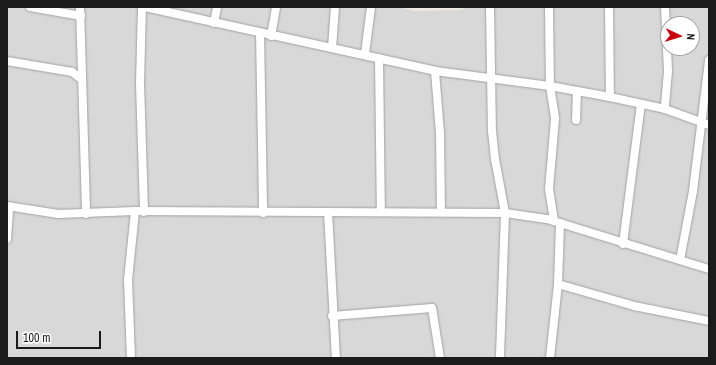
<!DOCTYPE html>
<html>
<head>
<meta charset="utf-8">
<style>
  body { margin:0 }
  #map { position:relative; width:716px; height:365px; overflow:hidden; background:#eee8df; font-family:"Archivo Narrow",sans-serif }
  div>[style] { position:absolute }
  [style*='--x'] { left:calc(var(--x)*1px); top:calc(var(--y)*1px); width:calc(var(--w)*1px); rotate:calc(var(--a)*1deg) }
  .residential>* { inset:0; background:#d9d8d8 }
  .roads { filter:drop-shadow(0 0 1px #a2a2a2) drop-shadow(0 0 1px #a2a2a2) }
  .minor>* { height:8px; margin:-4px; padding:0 4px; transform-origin:4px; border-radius:4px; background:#fff }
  span { translate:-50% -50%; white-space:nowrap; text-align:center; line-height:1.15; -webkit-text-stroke:3px #fff; paint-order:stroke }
  .frame { position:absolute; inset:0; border:8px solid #1b1b1b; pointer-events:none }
  .north { position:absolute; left:660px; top:16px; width:40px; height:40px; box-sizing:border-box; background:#fff; border:1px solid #a4a4a4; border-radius:50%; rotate:94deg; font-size:11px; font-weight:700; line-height:16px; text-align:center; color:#1b1b1b }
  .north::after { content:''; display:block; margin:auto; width:14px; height:18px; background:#c6000c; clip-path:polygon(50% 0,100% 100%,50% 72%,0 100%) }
  .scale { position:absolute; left:16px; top:331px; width:85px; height:18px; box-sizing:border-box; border:2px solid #1b1b1b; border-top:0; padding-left:5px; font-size:12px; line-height:14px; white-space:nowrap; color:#1b1b1b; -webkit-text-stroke:3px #fff; paint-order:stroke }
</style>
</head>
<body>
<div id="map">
  <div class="residential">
    <div style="clip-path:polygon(evenodd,7px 7px,398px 7px,414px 11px,459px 10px,470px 7px,709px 7px,709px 358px,7px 358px,7px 7px,668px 24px,692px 24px,692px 48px,668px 48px,668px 24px)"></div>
  </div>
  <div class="roads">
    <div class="minor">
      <div style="--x:30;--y:7;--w:52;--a:10"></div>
      <div style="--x:80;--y:7;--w:207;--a:88.3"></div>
      <div style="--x:142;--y:7;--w:76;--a:91.5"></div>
      <div style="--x:140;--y:83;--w:129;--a:88.2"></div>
      <div style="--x:145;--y:7;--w:297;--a:12.4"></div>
      <div style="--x:435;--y:71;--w:116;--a:7.4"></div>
      <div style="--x:550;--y:86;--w:61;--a:10.4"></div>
      <div style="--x:610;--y:97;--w:56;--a:12.3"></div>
      <div style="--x:665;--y:109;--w:47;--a:20"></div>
      <div style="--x:490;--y:7;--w:124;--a:89.1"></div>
      <div style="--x:492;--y:131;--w:28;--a:84"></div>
      <div style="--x:495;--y:159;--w:55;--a:79.5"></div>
      <div style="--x:505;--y:213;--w:145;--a:92"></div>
      <div style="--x:549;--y:7;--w:79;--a:89.3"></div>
      <div style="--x:550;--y:86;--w:33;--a:81"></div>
      <div style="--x:555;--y:119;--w:70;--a:94.9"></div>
      <div style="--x:549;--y:189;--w:32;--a:81"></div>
      <div style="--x:609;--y:7;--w:90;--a:89.4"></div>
      <div style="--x:665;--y:7;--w:64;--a:87.3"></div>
      <div style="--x:668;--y:71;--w:38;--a:95"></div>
      <div style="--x:214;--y:23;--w:16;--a:-79"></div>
      <div style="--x:260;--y:33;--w:180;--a:89"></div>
      <div style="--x:271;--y:36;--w:29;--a:-80"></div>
      <div style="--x:332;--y:48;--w:41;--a:-85.8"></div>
      <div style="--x:365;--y:54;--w:47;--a:-82.7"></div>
      <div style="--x:379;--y:58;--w:153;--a:89.3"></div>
      <div style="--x:7;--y:61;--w:66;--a:9.6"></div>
      <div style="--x:72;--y:72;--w:10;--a:37"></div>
      <div style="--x:435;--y:71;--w:62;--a:85.4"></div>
      <div style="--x:440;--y:133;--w:78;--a:89.3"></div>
      <div style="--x:576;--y:120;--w:29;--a:-88"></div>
      <div style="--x:7;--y:206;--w:52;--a:8.9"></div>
      <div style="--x:58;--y:214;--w:77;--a:-2.2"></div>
      <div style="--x:135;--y:211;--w:370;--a:0.3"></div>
      <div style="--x:505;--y:213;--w:42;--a:8.1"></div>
      <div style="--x:547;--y:219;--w:170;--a:17.2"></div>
      <div style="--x:328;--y:212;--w:146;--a:86.9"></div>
      <div style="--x:7;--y:239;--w:32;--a:-86"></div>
      <div style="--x:623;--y:244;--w:141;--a:-82.7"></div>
      <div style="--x:680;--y:260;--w:70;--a:-79.3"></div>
      <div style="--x:693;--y:191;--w:132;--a:-83"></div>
      <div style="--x:558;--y:284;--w:79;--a:16.1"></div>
      <div style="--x:634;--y:306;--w:76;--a:11.3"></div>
      <div style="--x:332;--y:316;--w:100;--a:-4.6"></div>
      <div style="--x:432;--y:308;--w:51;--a:80.9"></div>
      <div style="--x:131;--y:358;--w:78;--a:-92.2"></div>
      <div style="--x:128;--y:280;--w:69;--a:-84.2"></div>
      <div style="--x:550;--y:358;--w:74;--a:-83.8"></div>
      <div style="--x:558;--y:284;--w:61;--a:-88.1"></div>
    </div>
  </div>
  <div class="frame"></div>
  <div class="north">N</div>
  <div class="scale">100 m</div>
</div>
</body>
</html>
